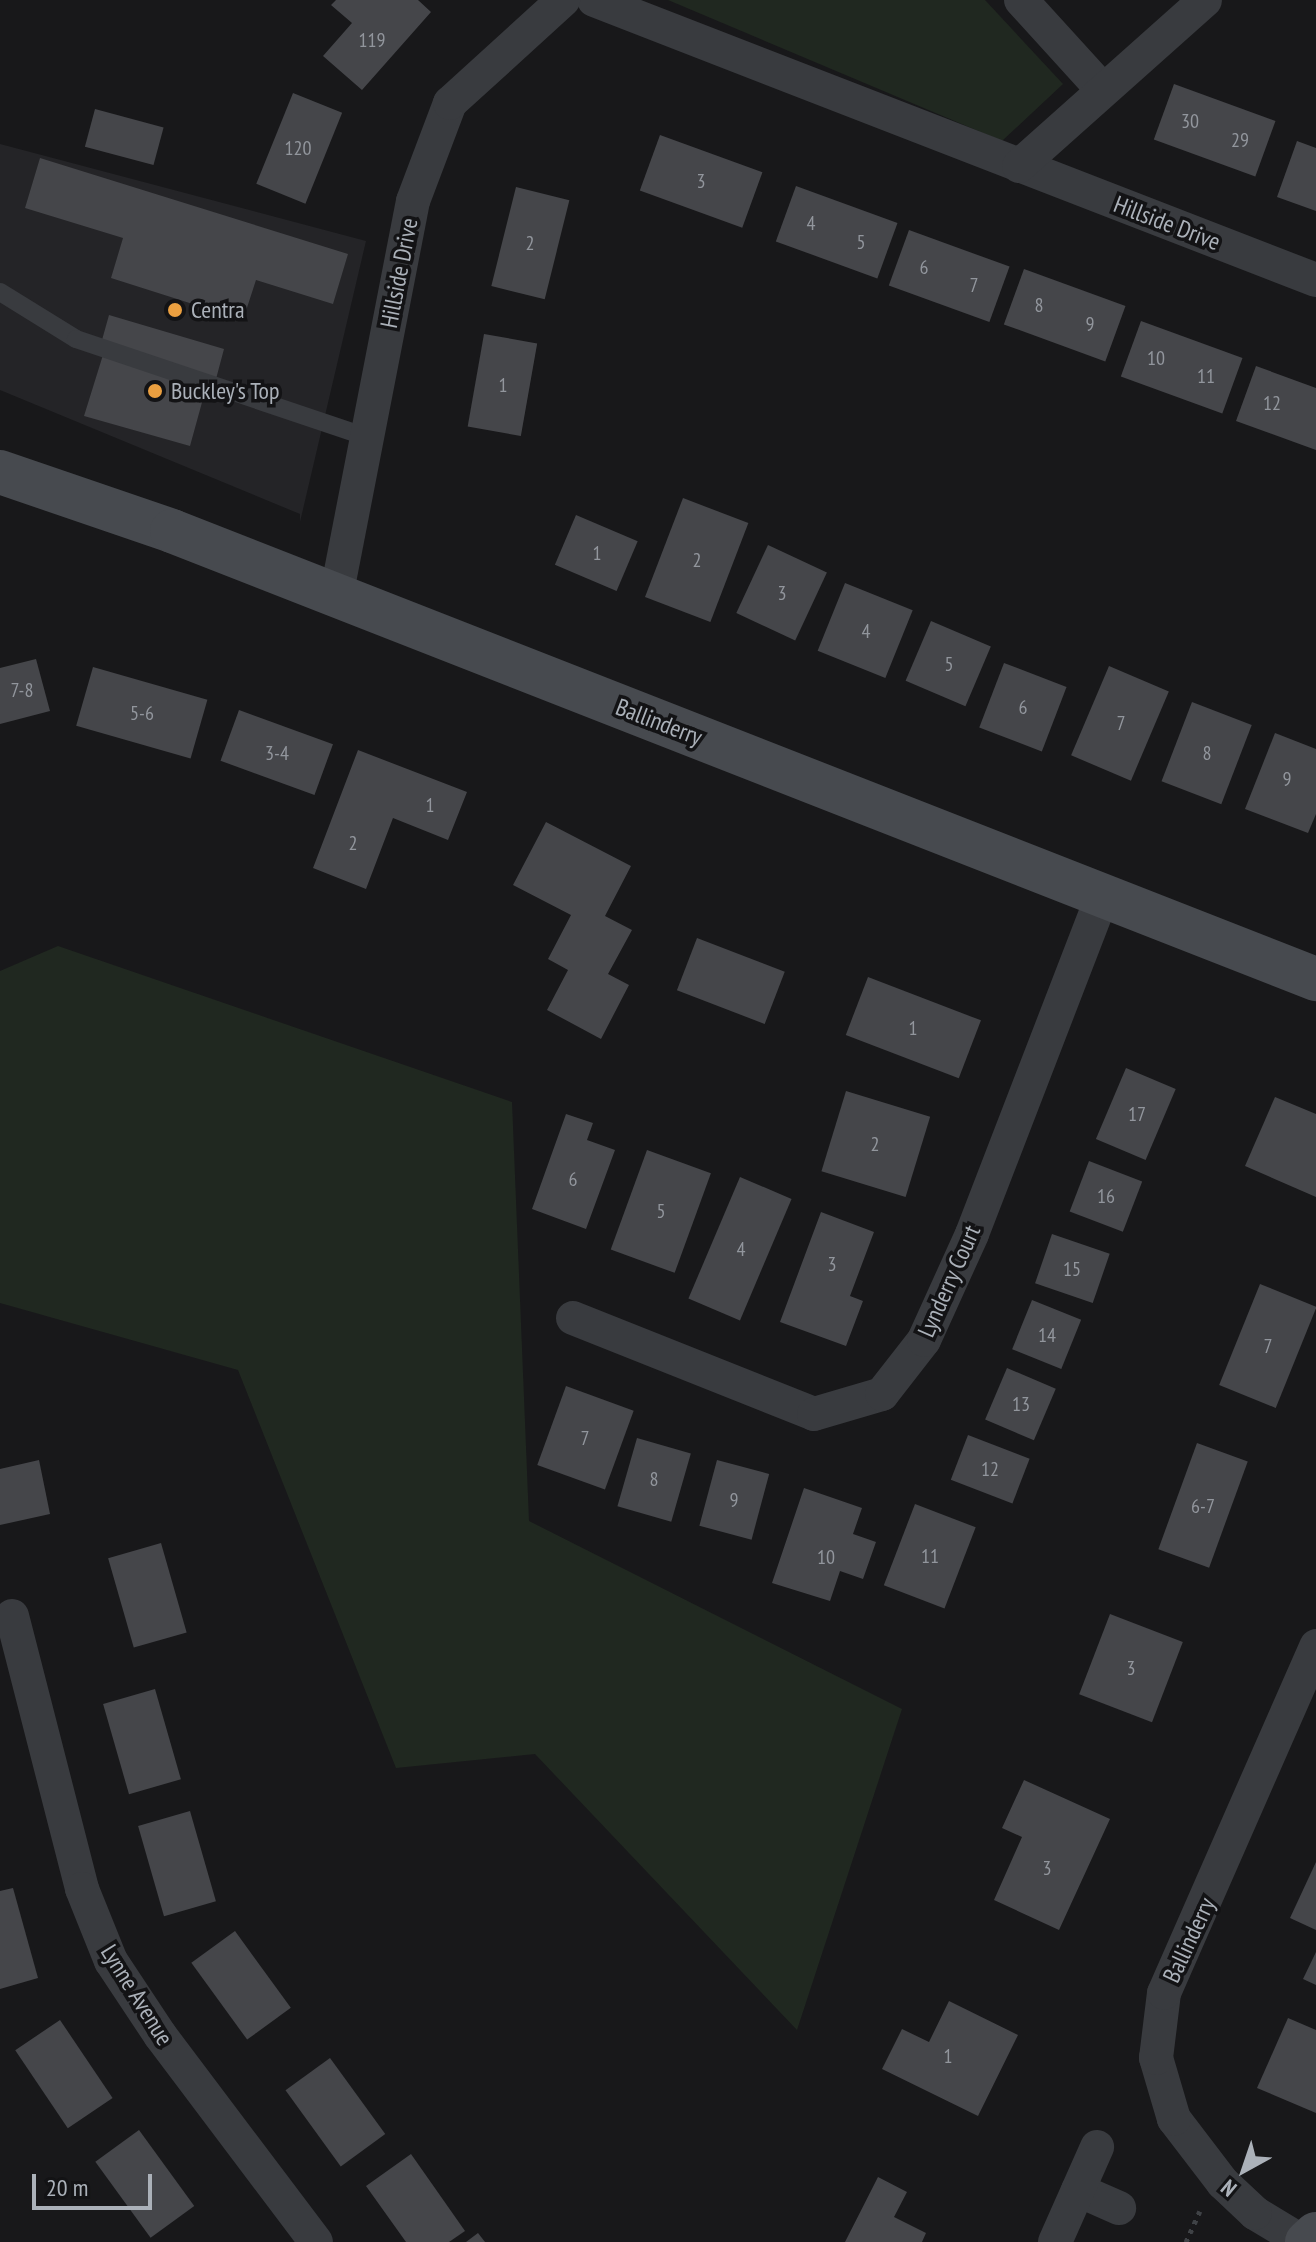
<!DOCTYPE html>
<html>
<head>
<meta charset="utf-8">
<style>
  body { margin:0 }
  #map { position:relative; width:1316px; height:2242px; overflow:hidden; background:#18181a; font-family:"PT Sans Narrow",sans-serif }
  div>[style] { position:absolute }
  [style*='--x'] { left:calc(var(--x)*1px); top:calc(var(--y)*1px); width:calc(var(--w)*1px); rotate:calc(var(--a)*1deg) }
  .built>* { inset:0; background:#242427 }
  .green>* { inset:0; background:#202820 }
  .building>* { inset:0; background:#45464a; transform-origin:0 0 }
  .path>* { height:5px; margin-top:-2.5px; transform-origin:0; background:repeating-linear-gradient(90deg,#3f4246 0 4px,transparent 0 10px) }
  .lane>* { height:18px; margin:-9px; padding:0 9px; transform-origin:9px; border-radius:9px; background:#393b3f }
  .street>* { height:34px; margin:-17px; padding:0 17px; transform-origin:17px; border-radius:17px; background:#393b3f }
  .secondary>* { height:44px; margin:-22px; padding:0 22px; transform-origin:22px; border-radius:22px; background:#474a4f }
  .dots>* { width:22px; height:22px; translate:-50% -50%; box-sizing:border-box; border:4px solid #131315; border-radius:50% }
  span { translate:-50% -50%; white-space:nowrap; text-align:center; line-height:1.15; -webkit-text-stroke:7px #131315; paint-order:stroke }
  .number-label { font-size:20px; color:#92969d }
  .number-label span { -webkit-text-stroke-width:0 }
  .street-label { font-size:24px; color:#abb1b9 }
  .poi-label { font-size:24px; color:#abb1b9 }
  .left { translate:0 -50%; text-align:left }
  .north { position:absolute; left:1204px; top:2130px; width:80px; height:80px; -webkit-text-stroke:6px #131315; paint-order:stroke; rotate:220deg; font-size:22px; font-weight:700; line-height:32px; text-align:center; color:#abb1b9 }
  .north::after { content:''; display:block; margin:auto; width:28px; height:36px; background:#abb1b9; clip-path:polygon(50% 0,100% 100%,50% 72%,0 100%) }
  .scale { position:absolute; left:32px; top:2174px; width:120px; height:36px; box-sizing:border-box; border:4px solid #abb1b9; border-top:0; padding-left:10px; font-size:24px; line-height:28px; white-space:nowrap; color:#abb1b9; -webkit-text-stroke:6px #131315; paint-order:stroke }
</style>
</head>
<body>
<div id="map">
  <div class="built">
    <div style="clip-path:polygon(0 144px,366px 241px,300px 522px,300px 514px,0 390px)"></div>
  </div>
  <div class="green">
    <div style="clip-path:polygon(668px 0,985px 0,1063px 84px,1002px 141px)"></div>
    <div style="clip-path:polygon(58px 946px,512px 1102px,529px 1521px,902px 1709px,797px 2030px,535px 1754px,396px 1768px,238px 1370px,0 1303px,0 971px)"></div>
  </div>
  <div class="building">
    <div style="clip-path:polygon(336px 0,418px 0,431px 12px,362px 90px,323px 56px,352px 23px,331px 5px)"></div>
    <div style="left:1174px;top:84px;width:108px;height:59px;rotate:20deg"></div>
    <div style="left:293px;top:93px;width:53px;height:98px;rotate:22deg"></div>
    <div style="left:95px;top:109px;width:71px;height:39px;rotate:15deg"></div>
    <div style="left:660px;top:135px;width:109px;height:59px;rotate:20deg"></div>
    <div style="clip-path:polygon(1297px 141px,1316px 148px,1316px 211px,1277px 197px)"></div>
    <div style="clip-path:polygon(40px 158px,348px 254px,333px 304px,256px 280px,243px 320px,111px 278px,123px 238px,25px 208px)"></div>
    <div style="left:796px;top:186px;width:108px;height:59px;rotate:20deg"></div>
    <div style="left:516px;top:187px;width:55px;height:102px;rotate:14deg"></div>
    <div style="left:909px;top:230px;width:107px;height:59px;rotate:20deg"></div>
    <div style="left:1024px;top:269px;width:108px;height:59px;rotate:20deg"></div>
    <div style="clip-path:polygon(109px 315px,224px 349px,216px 379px,209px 377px,190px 446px,84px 416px,107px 342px,102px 340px)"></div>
    <div style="left:1141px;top:321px;width:108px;height:59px;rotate:20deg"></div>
    <div style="left:484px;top:334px;width:54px;height:94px;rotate:10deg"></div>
    <div style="clip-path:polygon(1256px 366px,1316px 388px,1316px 450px,1236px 421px)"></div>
    <div style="left:683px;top:498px;width:70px;height:106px;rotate:21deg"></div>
    <div style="left:576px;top:515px;width:67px;height:54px;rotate:23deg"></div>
    <div style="left:768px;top:545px;width:65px;height:75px;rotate:25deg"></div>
    <div style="left:845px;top:583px;width:73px;height:73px;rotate:22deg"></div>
    <div style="left:931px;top:621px;width:65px;height:65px;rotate:23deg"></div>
    <div style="clip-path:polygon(36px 659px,50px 711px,0 724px,0 668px)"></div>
    <div style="left:1004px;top:663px;width:67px;height:69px;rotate:21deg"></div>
    <div style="left:1109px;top:666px;width:65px;height:97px;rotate:23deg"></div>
    <div style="left:93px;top:667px;width:119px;height:61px;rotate:16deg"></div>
    <div style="left:1192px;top:702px;width:64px;height:85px;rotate:21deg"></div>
    <div style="left:239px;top:710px;width:100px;height:54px;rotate:20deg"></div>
    <div style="clip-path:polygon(1275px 733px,1316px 749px,1316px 814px,1308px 833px,1245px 809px)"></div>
    <div style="clip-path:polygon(358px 750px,467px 792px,448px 840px,393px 818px,366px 889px,313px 868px)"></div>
    <div style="clip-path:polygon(546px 822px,631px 866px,605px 916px,632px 930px,608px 974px,629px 985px,601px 1039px,547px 1010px,568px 970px,548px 959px,571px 915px,513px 885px)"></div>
    <div style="left:697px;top:938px;width:94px;height:56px;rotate:21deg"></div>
    <div style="left:868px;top:977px;width:121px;height:62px;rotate:21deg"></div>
    <div style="left:1126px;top:1068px;width:54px;height:77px;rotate:23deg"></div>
    <div style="left:846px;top:1091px;width:88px;height:84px;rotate:17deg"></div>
    <div style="clip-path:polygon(1275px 1097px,1316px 1114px,1316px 1197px,1245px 1166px)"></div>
    <div style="clip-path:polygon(566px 1114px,593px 1123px,587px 1140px,615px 1150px,586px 1229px,532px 1209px)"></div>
    <div style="left:647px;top:1150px;width:68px;height:106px;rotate:20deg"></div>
    <div style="left:1089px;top:1161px;width:57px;height:54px;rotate:21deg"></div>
    <div style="left:740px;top:1177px;width:56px;height:132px;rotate:23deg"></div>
    <div style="clip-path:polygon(821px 1212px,874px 1232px,850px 1296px,863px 1301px,846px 1346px,780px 1322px)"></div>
    <div style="left:1052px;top:1234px;width:61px;height:52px;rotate:19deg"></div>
    <div style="left:1260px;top:1284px;width:61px;height:109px;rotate:22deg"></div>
    <div style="left:1032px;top:1300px;width:53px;height:53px;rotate:22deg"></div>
    <div style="left:1007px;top:1368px;width:53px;height:56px;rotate:23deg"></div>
    <div style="left:566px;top:1386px;width:72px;height:84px;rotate:20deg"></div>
    <div style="left:968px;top:1435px;width:66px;height:48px;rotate:21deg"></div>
    <div style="left:637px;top:1438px;width:56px;height:71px;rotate:16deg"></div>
    <div style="left:1197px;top:1443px;width:54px;height:113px;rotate:20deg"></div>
    <div style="clip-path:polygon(39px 1460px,50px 1514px,0 1525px,0 1469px)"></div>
    <div style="left:717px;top:1460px;width:54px;height:68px;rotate:15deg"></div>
    <div style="clip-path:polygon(804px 1488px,862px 1508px,853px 1534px,876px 1542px,863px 1579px,840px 1571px,830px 1601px,772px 1583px)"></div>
    <div style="left:915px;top:1504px;width:65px;height:87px;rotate:21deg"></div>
    <div style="left:161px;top:1543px;width:93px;height:55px;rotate:74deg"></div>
    <div style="left:1110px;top:1614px;width:78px;height:86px;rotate:21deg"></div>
    <div style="left:155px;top:1689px;width:94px;height:54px;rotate:74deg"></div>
    <div style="clip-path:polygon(1024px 1780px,1110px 1819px,1059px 1930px,994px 1900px,1022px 1837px,1002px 1828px)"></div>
    <div style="left:190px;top:1811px;width:94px;height:54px;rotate:74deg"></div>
    <div style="clip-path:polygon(1316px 1862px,1316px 1930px,1290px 1918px)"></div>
    <div style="clip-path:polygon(13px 1888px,38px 1978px,0 1989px,0 1891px)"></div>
    <div style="left:235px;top:1931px;width:95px;height:54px;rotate:54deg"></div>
    <div style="clip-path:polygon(1316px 1952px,1316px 1985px,1303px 1979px)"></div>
    <div style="clip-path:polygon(949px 2001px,1018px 2035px,978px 2116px,882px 2069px,902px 2029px,929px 2042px)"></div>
    <div style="clip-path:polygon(1288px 2018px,1316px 2030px,1316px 2113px,1257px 2088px)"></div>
    <div style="left:60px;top:2020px;width:94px;height:54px;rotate:56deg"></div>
    <div style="left:330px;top:2058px;width:94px;height:55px;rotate:54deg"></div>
    <div style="left:139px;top:2130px;width:94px;height:54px;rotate:54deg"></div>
    <div style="clip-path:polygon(411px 2154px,465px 2231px,449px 2242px,406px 2242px,366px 2186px)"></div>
    <div style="clip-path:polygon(878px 2177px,907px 2192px,894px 2217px,926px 2233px,922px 2242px,845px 2242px)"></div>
    <div style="clip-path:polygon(478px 2233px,485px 2242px,466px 2242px)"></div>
  </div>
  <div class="path">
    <div style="--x:1186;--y:2242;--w:34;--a:-66"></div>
  </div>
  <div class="lane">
    <div style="--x:0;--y:292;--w:89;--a:31.7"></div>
    <div style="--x:76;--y:339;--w:307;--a:18.6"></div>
  </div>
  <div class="street">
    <div style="--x:594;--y:0;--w:774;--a:21.2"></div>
    <div style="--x:1021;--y:0;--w:122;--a:47.7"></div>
    <div style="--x:1019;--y:166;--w:249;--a:-41.7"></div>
    <div style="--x:336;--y:597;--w:403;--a:-79"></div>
    <div style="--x:413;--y:201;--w:105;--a:-69.3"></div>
    <div style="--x:450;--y:103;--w:153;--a:-42.3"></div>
    <div style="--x:573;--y:1318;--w:259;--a:21.7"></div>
    <div style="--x:814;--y:1414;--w:71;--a:-16.4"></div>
    <div style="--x:882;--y:1394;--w:68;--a:-52.1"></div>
    <div style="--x:924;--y:1340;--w:116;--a:-65.6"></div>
    <div style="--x:972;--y:1234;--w:364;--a:-68.9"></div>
    <div style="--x:12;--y:1616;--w:282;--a:75.6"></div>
    <div style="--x:82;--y:1889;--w:78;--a:68.1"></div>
    <div style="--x:111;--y:1961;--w:89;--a:56.5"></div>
    <div style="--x:160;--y:2035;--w:259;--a:53"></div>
    <div style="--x:1078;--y:2190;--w:45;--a:23.7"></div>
    <div style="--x:1055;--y:2242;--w:104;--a:-66.1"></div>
    <div style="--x:1303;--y:2242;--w:56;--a:-148.9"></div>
    <div style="--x:1255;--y:2213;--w:44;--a:-136.8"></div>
    <div style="--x:1223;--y:2183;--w:81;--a:-127.4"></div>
    <div style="--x:1174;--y:2119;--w:64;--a:-106.4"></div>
    <div style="--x:1156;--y:2058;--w:65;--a:-83"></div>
    <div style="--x:1164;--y:1993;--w:379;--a:-66.3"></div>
  </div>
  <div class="secondary">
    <div style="--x:0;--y:472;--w:182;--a:18.9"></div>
    <div style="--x:172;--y:531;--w:1229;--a:21.39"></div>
    <div style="--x:1307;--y:2242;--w:12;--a:-42"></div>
  </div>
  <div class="dots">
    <div style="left:175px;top:310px;background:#ea9f40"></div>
    <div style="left:155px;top:391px;background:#ea9f40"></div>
  </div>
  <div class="number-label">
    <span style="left:372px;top:40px">119</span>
    <span style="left:1190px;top:121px">30</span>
    <span style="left:1240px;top:140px">29</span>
    <span style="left:298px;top:148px">120</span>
    <span style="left:701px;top:181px">3</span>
    <span style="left:811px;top:223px">4</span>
    <span style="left:861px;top:242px">5</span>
    <span style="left:530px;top:243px">2</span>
    <span style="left:924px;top:267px">6</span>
    <span style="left:974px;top:285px">7</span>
    <span style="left:1039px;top:305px">8</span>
    <span style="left:1090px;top:324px">9</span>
    <span style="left:1156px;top:358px">10</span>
    <span style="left:1206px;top:376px">11</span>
    <span style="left:503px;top:385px">1</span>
    <span style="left:1272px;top:403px">12</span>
    <span style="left:597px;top:553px">1</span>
    <span style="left:697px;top:560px">2</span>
    <span style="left:782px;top:593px">3</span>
    <span style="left:866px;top:631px">4</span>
    <span style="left:949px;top:664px">5</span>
    <span style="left:22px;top:690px">7-8</span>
    <span style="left:1023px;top:707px">6</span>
    <span style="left:142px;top:713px">5-6</span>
    <span style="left:1121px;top:723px">7</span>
    <span style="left:277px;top:753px">3-4</span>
    <span style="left:1207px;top:753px">8</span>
    <span style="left:1287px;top:779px">9</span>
    <span style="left:430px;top:805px">1</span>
    <span style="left:353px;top:843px">2</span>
    <span style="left:913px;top:1028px">1</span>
    <span style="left:1137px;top:1114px">17</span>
    <span style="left:875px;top:1144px">2</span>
    <span style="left:573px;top:1179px">6</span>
    <span style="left:1106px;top:1196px">16</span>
    <span style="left:661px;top:1211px">5</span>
    <span style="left:741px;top:1249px">4</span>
    <span style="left:832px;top:1264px">3</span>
    <span style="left:1072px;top:1269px">15</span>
    <span style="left:1047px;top:1335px">14</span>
    <span style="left:1268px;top:1346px">7</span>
    <span style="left:1021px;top:1404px">13</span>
    <span style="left:585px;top:1438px">7</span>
    <span style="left:990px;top:1469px">12</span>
    <span style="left:654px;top:1479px">8</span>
    <span style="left:734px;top:1500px">9</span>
    <span style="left:1203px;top:1506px">6-7</span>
    <span style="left:930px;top:1556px">11</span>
    <span style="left:826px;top:1557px">10</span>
    <span style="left:1131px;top:1668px">3</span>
    <span style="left:1047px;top:1868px">3</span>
    <span style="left:948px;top:2056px">1</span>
  </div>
  <div class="street-label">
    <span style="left:1167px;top:223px;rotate:21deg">Hillside Drive</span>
    <span style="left:399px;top:273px;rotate:-79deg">Hillside Drive</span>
    <span style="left:659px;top:722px;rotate:21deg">Ballinderry</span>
    <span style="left:949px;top:1281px;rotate:-66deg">Lynderry Court</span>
    <span style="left:1189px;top:1940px;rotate:-65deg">Ballinderry</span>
    <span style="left:137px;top:1995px;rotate:58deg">Lynne Avenue</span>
  </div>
  <div class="poi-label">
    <span class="left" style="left:191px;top:310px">Centra</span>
    <span class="left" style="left:171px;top:391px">Buckley's Top</span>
  </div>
  <div class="north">N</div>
  <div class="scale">20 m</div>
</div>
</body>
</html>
